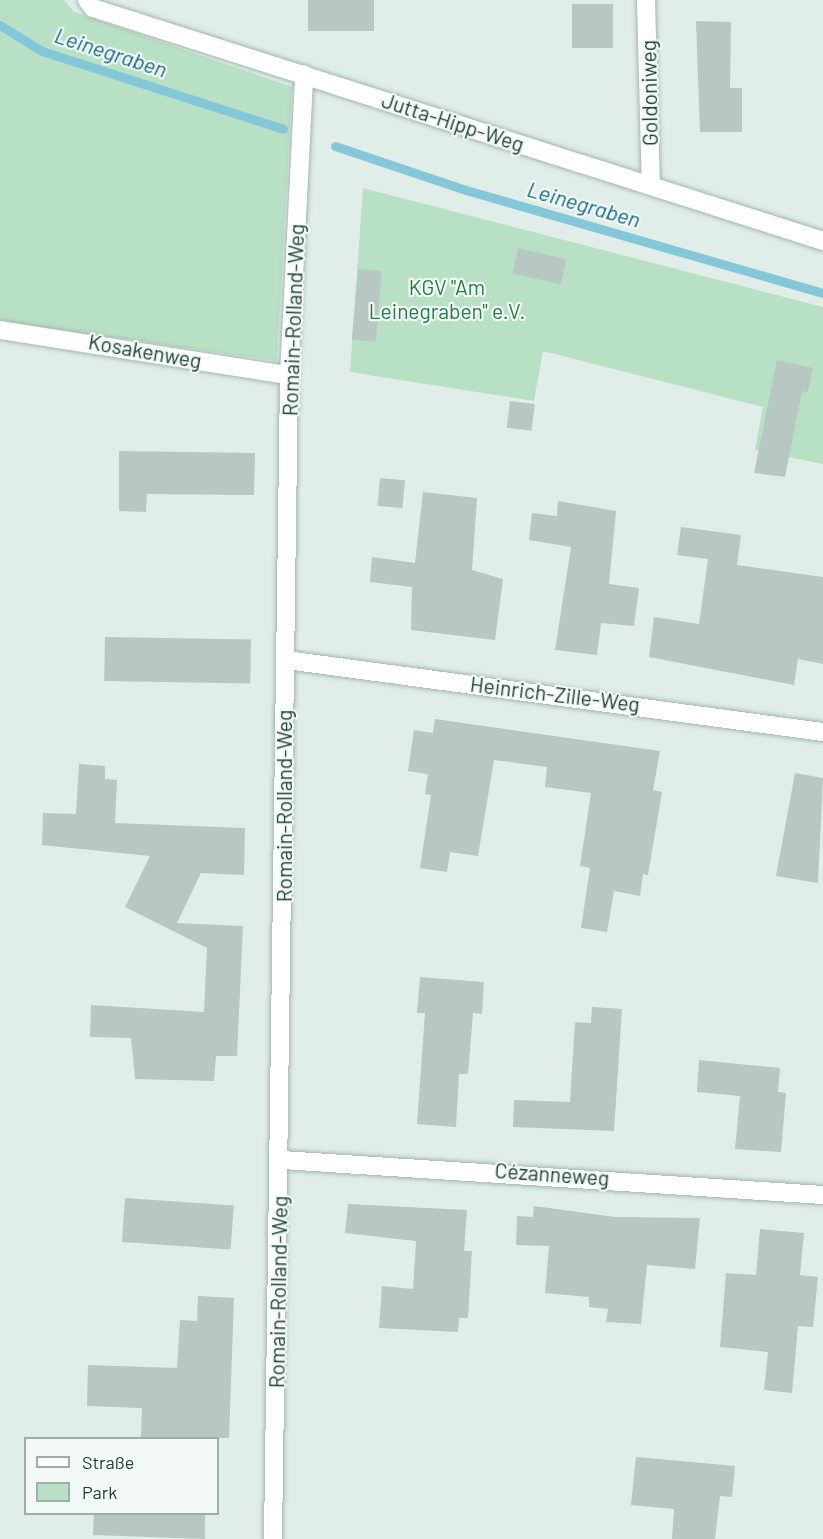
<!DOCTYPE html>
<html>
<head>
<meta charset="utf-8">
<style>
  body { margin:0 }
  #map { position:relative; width:823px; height:1539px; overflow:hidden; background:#e1ede8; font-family:Barlow,sans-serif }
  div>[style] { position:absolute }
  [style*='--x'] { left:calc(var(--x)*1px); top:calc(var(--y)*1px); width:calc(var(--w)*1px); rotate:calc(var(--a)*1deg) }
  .green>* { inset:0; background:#b8e0c4 }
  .stream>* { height:9px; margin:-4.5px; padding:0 4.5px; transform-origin:4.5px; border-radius:4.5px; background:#83c7d8 }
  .building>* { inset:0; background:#b6c8c1; transform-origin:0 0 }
  .roads { filter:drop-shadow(0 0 2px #a3b6b0) drop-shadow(0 0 2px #a3b6b0) }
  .minor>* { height:18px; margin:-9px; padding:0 9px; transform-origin:9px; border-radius:9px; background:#fff }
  span { translate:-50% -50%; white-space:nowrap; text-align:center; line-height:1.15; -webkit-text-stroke:4.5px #f2f9f6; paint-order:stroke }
  .street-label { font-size:21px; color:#1f4038 }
  .park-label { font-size:21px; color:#257b4a }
  .water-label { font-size:22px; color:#136a82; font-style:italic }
  .legend { position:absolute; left:24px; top:1437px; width:195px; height:78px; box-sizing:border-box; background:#f2f9f6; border:2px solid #9eafaa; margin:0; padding:8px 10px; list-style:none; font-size:18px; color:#1f4038 }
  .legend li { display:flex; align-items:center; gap:12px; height:30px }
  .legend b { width:30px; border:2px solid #9eafaa }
</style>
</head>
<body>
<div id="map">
  <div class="green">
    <div style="clip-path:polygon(0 0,64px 0,74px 12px,292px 87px,277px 361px,0 321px)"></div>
    <div style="clip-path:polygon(363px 188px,823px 307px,823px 464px,755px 450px,763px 407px,543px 351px,534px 401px,350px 372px)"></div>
  </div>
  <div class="stream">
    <div style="--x:0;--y:25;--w:49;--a:31.8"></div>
    <div style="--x:42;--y:51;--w:253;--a:17.9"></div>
    <div style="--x:335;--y:146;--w:138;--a:18.6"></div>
    <div style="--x:466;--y:190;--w:372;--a:16.1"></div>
  </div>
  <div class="building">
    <div style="left:308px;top:0;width:66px;height:31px"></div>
    <div style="left:572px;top:4px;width:41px;height:44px"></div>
    <div style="clip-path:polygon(696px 21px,731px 22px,730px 88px,742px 88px,742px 132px,700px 132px)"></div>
    <div style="left:518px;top:248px;width:50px;height:26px;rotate:13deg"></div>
    <div style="left:358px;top:269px;width:24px;height:71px;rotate:5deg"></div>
    <div style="clip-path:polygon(777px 360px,813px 368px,808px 392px,802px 391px,785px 477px,754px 473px)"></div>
    <div style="left:510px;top:401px;width:25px;height:27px;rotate:7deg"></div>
    <div style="clip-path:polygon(119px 451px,255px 453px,254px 495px,147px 494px,146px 512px,119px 511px)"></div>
    <div style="left:380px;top:478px;width:25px;height:28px;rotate:5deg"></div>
    <div style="clip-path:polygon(423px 492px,477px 498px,472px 570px,503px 579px,495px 640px,411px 630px,412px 587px,370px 582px,372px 557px,415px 563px)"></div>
    <div style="clip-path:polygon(558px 501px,616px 511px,609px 584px,639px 588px,634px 626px,601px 623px,597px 655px,555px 650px,571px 547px,529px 540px,532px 513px,557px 516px)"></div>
    <div style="clip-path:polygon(681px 527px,741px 535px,737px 565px,823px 577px,823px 664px,798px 659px,794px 685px,649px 657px,654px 617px,699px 624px,708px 559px,677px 555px)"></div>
    <div style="left:105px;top:637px;width:146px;height:44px;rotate:1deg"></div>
    <div style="clip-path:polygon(435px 719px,660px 751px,653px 790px,662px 792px,648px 875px,643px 874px,640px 896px,614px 891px,607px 932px,581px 928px,590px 868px,580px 866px,591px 793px,545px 787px,547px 767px,494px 760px,478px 856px,450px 852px,447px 872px,420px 868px,431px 795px,425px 794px,428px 774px,408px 771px,414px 730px,433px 733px)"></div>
    <div style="clip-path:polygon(79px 764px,105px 766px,105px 779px,117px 780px,115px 823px,245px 828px,244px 875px,201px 873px,177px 923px,243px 926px,237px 1056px,216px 1056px,214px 1081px,135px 1079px,131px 1038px,90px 1037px,91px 1005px,204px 1012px,207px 948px,125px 907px,150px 856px,42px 845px,43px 813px,76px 814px)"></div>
    <div style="clip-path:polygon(795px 773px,823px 778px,818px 883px,776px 876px)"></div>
    <div style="clip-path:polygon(420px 977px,484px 982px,482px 1014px,473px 1013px,468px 1074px,459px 1074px,456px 1127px,417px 1124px,425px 1013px,417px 1013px)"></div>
    <div style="clip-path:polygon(592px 1007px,622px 1009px,614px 1131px,513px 1127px,514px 1100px,570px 1102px,575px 1022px,591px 1023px)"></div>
    <div style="clip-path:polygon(699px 1060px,780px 1068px,778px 1092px,786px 1093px,781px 1152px,735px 1149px,740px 1096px,697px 1092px)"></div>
    <div style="left:125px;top:1198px;width:109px;height:44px;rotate:4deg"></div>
    <div style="clip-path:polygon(348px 1204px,467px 1210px,464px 1251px,472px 1251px,468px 1318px,459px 1318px,458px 1332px,379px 1328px,382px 1286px,413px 1289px,416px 1241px,345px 1233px)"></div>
    <div style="clip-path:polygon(534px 1206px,615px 1217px,700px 1218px,695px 1269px,647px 1265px,641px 1324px,606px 1322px,608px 1309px,589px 1307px,589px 1297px,545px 1293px,549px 1246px,516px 1245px,517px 1216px,533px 1217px)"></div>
    <div style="clip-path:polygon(760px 1229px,804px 1233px,800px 1275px,818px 1277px,813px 1327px,798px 1326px,792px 1393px,764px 1390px,768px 1352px,720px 1347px,726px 1273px,756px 1275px)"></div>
    <div style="clip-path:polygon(198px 1296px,234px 1298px,229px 1438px,141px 1437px,142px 1408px,87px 1406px,88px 1365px,177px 1368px,180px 1320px,197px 1321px)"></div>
    <div style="clip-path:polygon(636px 1457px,735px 1466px,732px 1497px,720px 1496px,715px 1539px,672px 1539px,674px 1509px,631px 1505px)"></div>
    <div style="clip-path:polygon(94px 1514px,205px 1514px,205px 1539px,93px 1535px)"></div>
  </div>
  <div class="roads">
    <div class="minor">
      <div style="--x:87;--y:0;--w:10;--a:53"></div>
      <div style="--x:93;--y:8;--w:766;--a:17.7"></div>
      <div style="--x:646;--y:0;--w:186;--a:88.5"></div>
      <div style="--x:0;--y:330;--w:292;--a:8.9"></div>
      <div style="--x:286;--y:660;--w:542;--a:7.64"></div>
      <div style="--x:282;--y:1160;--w:542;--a:3.7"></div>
      <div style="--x:273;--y:1539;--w:1164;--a:-89.21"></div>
      <div style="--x:289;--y:375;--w:301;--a:-87.1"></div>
    </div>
  </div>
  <div class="street-label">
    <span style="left:649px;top:93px;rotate:-91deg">Goldoniweg</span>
    <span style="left:453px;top:122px;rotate:18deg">Jutta-Hipp-Weg</span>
    <span style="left:293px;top:320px;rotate:-88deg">Romain-Rolland-Weg</span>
    <span style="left:145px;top:351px;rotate:10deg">Kosakenweg</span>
    <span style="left:555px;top:694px;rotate:7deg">Heinrich-Zille-Weg</span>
    <span style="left:284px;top:806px;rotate:-90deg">Romain-Rolland-Weg</span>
    <span style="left:552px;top:1174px;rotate:4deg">Cézanneweg</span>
    <span style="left:278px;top:1292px;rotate:-89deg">Romain-Rolland-Weg</span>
  </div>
  <div class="park-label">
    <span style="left:447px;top:299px">KGV "Am<br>Leinegraben" e.V.</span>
  </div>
  <div class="water-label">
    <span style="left:111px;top:52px;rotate:18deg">Leinegraben</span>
    <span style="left:584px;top:204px;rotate:16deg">Leinegraben</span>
  </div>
  <ul class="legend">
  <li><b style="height:8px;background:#fff"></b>Straße</li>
  <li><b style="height:16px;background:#b8e0c4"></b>Park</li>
  </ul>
</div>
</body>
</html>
